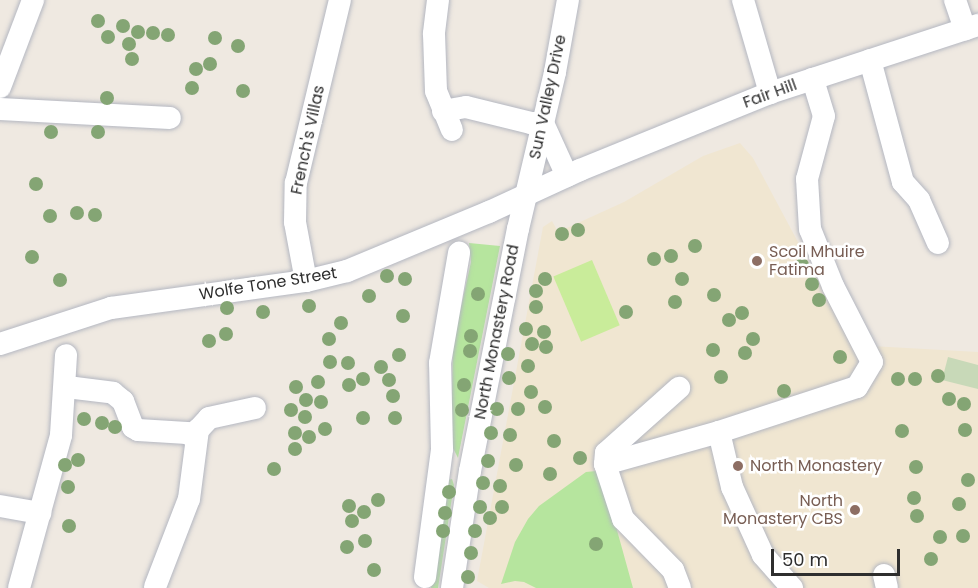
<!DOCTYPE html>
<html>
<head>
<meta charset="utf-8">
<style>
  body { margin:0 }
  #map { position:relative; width:978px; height:588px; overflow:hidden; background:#efe9e1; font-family:Poppins,sans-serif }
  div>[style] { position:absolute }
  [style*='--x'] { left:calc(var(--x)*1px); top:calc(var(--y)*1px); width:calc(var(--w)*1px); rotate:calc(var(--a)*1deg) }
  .education>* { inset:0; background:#f0e6d1 }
  .green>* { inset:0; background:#b6e59e }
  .cemetery>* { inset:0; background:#c8d9b8 }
  .pitch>* { inset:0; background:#c9ec9a; transform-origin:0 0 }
  .roads { filter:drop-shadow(0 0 2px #b4b7c1) drop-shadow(0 0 2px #b4b7c1) }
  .minor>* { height:22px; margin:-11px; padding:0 11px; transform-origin:11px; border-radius:11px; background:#fff }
  .trees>* { width:14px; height:14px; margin:-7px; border-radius:50%; background:#84a574 }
  .dots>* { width:16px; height:16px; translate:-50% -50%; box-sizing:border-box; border:3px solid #fff; border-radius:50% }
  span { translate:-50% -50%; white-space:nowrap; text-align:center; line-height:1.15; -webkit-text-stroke:5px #fff; paint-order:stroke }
  .street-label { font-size:16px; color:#2e2e2e }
  .education-label { font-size:16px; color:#785e54 }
  .left { translate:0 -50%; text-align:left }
  .right { translate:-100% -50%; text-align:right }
  .scale { position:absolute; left:771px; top:549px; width:129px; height:27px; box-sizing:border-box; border:3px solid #2e2e2e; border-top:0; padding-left:8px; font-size:18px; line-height:21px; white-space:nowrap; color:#2e2e2e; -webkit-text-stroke:4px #fff; paint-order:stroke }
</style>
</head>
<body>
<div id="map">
  <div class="education">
    <div style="clip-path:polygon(740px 143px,753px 158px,853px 345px,978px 352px,978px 588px,489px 588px,477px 581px,543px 227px,552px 221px,558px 232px,624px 202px,703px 156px)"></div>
  </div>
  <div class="green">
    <div style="clip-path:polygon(469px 243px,500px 246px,458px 458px,451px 444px,453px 343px,471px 262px)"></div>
    <div style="clip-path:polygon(596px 471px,602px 476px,633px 588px,536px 588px,524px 582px,515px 581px,501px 584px,515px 542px,528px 519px,539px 506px,586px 472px)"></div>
    <div style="clip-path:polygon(452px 479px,454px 485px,438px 588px,431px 588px,445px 492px,448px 480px)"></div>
  </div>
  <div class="cemetery">
    <div style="clip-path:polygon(948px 357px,978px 365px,978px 389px,942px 380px)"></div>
  </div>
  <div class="pitch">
    <div style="left:592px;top:260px;width:71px;height:42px;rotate:67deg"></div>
  </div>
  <div class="roads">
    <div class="minor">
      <div style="--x:438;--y:0;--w:34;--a:97"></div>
      <div style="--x:434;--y:34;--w:57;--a:88"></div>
      <div style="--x:436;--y:91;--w:42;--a:67.7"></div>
      <div style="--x:743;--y:0;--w:97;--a:73.8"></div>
      <div style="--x:955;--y:0;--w:31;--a:71"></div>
      <div style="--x:870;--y:60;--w:126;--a:74.9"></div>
      <div style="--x:903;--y:182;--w:24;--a:48"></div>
      <div style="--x:919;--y:200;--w:47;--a:66.2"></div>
      <div style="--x:0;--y:87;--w:93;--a:-69.2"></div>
      <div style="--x:0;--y:109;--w:170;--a:3"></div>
      <div style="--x:443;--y:111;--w:23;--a:-10"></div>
      <div style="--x:466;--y:107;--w:67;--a:13.8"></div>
      <div style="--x:531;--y:123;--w:12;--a:0"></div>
      <div style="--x:543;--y:123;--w:58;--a:65.6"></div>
      <div style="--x:306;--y:281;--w:60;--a:-100.6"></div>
      <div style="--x:295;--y:222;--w:39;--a:-89"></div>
      <div style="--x:296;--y:183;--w:188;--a:-76.5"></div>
      <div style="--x:0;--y:344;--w:117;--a:-18"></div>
      <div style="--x:111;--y:308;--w:197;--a:-7.9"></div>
      <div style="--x:306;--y:281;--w:42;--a:-13.7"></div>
      <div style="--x:347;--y:271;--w:154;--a:-22.6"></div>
      <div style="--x:489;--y:212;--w:100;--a:-24.8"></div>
      <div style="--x:580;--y:170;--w:205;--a:-22.1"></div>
      <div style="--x:770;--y:93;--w:219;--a:-18.1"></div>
      <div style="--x:75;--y:388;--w:38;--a:7"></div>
      <div style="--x:113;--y:393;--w:13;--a:39"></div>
      <div style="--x:123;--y:401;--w:28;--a:69"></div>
      <div style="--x:133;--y:427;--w:6;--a:31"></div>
      <div style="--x:138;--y:430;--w:49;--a:3.5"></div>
      <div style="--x:187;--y:433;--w:9;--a:32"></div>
      <div style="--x:719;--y:432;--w:57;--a:76.7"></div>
      <div style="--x:732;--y:487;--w:75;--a:65.5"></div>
      <div style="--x:763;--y:555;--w:44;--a:48.7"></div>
      <div style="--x:605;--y:464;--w:11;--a:-85"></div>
      <div style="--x:606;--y:453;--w:98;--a:-41.7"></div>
      <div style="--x:0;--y:506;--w:41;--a:9.9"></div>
      <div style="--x:884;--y:575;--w:13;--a:77"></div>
      <div style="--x:425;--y:577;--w:129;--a:-82.4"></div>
      <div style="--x:442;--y:449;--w:86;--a:-91.3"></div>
      <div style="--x:440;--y:363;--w:112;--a:-80.2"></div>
      <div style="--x:155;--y:587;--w:94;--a:-68.9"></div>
      <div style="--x:189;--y:499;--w:70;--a:-82.6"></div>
      <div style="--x:198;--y:430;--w:16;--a:-47"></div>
      <div style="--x:209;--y:418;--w:47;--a:-12.3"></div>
      <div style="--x:19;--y:588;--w:159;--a:-74.6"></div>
      <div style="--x:61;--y:435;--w:80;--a:-86.4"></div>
      <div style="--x:452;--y:588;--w:118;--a:-81.3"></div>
      <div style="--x:470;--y:471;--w:247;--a:-78.8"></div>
      <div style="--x:518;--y:229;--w:161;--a:-76.7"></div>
      <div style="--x:555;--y:72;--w:73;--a:-79.8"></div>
      <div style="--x:680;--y:588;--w:19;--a:-111"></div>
      <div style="--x:673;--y:570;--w:71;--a:-134.4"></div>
      <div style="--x:623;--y:519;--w:58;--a:-108.1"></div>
      <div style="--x:605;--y:464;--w:118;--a:-15.7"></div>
      <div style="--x:719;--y:432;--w:145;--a:-18.1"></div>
      <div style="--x:857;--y:387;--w:29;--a:-59"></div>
      <div style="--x:872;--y:362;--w:85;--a:-117.2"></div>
      <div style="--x:833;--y:286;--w:61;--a:-112"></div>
      <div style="--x:810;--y:229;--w:50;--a:-93.4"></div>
      <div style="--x:807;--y:179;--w:65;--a:-74.9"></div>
      <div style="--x:824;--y:116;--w:39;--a:-107"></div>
    </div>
  </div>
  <div class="trees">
    <div style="left:98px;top:21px"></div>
    <div style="left:123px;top:26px"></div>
    <div style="left:138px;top:32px"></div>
    <div style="left:153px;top:33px"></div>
    <div style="left:168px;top:35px"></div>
    <div style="left:108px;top:37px"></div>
    <div style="left:215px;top:38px"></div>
    <div style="left:129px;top:44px"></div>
    <div style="left:238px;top:46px"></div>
    <div style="left:132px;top:59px"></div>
    <div style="left:210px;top:64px"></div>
    <div style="left:196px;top:69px"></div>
    <div style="left:192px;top:88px"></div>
    <div style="left:243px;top:91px"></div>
    <div style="left:107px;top:98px"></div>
    <div style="left:51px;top:132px"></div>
    <div style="left:98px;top:132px"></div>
    <div style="left:36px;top:184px"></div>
    <div style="left:77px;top:213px"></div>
    <div style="left:95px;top:215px"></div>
    <div style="left:50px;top:216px"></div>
    <div style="left:578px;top:230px"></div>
    <div style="left:562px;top:234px"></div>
    <div style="left:695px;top:246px"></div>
    <div style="left:671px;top:256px"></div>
    <div style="left:32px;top:257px"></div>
    <div style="left:654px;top:259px"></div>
    <div style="left:802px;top:265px"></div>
    <div style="left:387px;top:276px"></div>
    <div style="left:405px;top:279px"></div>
    <div style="left:545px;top:279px"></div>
    <div style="left:682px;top:279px"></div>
    <div style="left:60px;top:280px"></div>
    <div style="left:812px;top:284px"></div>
    <div style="left:536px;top:291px"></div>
    <div style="left:478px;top:294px"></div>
    <div style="left:714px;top:295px"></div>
    <div style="left:369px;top:296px"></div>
    <div style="left:819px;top:300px"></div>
    <div style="left:675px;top:302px"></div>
    <div style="left:309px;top:306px"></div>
    <div style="left:536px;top:307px"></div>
    <div style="left:227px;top:308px"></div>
    <div style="left:263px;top:312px"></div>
    <div style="left:626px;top:312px"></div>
    <div style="left:742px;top:313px"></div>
    <div style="left:403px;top:316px"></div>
    <div style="left:729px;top:320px"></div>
    <div style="left:341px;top:323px"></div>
    <div style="left:526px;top:329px"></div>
    <div style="left:544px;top:332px"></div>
    <div style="left:226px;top:334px"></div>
    <div style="left:471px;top:336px"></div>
    <div style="left:329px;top:339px"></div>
    <div style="left:753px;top:339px"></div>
    <div style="left:209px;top:341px"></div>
    <div style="left:532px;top:344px"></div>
    <div style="left:546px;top:347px"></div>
    <div style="left:713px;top:350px"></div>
    <div style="left:470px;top:351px"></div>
    <div style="left:745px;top:353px"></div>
    <div style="left:508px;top:354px"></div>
    <div style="left:399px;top:355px"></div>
    <div style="left:840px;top:357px"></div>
    <div style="left:330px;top:362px"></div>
    <div style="left:348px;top:363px"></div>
    <div style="left:528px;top:366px"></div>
    <div style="left:381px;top:367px"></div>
    <div style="left:938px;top:376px"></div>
    <div style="left:721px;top:377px"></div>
    <div style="left:509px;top:378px"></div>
    <div style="left:363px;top:379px"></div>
    <div style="left:898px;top:379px"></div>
    <div style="left:915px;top:379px"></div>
    <div style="left:389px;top:380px"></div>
    <div style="left:318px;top:382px"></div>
    <div style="left:349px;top:385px"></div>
    <div style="left:464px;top:385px"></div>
    <div style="left:296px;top:387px"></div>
    <div style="left:784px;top:391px"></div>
    <div style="left:531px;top:392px"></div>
    <div style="left:393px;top:396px"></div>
    <div style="left:949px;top:399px"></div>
    <div style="left:306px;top:400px"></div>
    <div style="left:321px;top:402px"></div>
    <div style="left:964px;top:404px"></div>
    <div style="left:545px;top:407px"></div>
    <div style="left:497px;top:409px"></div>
    <div style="left:518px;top:409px"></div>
    <div style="left:291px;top:410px"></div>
    <div style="left:462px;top:410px"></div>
    <div style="left:305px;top:417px"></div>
    <div style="left:363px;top:418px"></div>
    <div style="left:395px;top:418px"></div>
    <div style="left:84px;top:419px"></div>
    <div style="left:102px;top:423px"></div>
    <div style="left:115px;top:427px"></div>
    <div style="left:325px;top:429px"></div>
    <div style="left:965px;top:430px"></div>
    <div style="left:902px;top:431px"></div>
    <div style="left:295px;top:433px"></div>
    <div style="left:491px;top:433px"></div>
    <div style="left:510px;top:435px"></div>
    <div style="left:309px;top:437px"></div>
    <div style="left:554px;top:441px"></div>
    <div style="left:295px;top:449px"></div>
    <div style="left:580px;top:458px"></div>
    <div style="left:78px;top:460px"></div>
    <div style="left:488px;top:461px"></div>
    <div style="left:65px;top:465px"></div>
    <div style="left:516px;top:465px"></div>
    <div style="left:916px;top:467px"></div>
    <div style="left:274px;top:469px"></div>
    <div style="left:550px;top:474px"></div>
    <div style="left:968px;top:480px"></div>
    <div style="left:483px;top:483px"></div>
    <div style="left:500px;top:486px"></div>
    <div style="left:68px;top:487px"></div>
    <div style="left:449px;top:492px"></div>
    <div style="left:914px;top:498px"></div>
    <div style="left:378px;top:500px"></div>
    <div style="left:959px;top:504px"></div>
    <div style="left:349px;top:506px"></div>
    <div style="left:480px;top:507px"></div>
    <div style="left:502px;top:507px"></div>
    <div style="left:364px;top:512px"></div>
    <div style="left:445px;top:513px"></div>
    <div style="left:917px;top:516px"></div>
    <div style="left:490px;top:518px"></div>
    <div style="left:352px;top:521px"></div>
    <div style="left:69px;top:526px"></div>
    <div style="left:443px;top:531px"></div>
    <div style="left:475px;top:531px"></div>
    <div style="left:963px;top:536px"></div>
    <div style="left:940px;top:537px"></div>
    <div style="left:365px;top:541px"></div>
    <div style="left:596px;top:544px"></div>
    <div style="left:347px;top:547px"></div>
    <div style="left:471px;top:553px"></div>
    <div style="left:931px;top:559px"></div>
    <div style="left:374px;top:570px"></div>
    <div style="left:468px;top:577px"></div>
  </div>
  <div class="dots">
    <div style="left:757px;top:261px;background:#8d6e63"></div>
    <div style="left:738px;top:466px;background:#8d6e63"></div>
    <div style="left:855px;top:510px;background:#8d6e63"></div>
  </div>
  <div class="street-label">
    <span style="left:770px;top:94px;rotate:-20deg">Fair Hill</span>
    <span style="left:548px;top:97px;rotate:-78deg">Sun Valley Drive</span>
    <span style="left:308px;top:140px;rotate:-78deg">French's Villas</span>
    <span style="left:268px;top:284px;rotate:-9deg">Wolfe Tone Street</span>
    <span style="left:497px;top:332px;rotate:-79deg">North Monastery Road</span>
  </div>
  <div class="education-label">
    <span class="left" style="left:769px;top:261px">Scoil Mhuire<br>Fatima</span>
    <span class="left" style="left:750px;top:466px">North Monastery</span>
    <span class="right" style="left:843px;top:510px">North<br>Monastery CBS</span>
  </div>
  <div class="scale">50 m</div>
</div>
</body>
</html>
